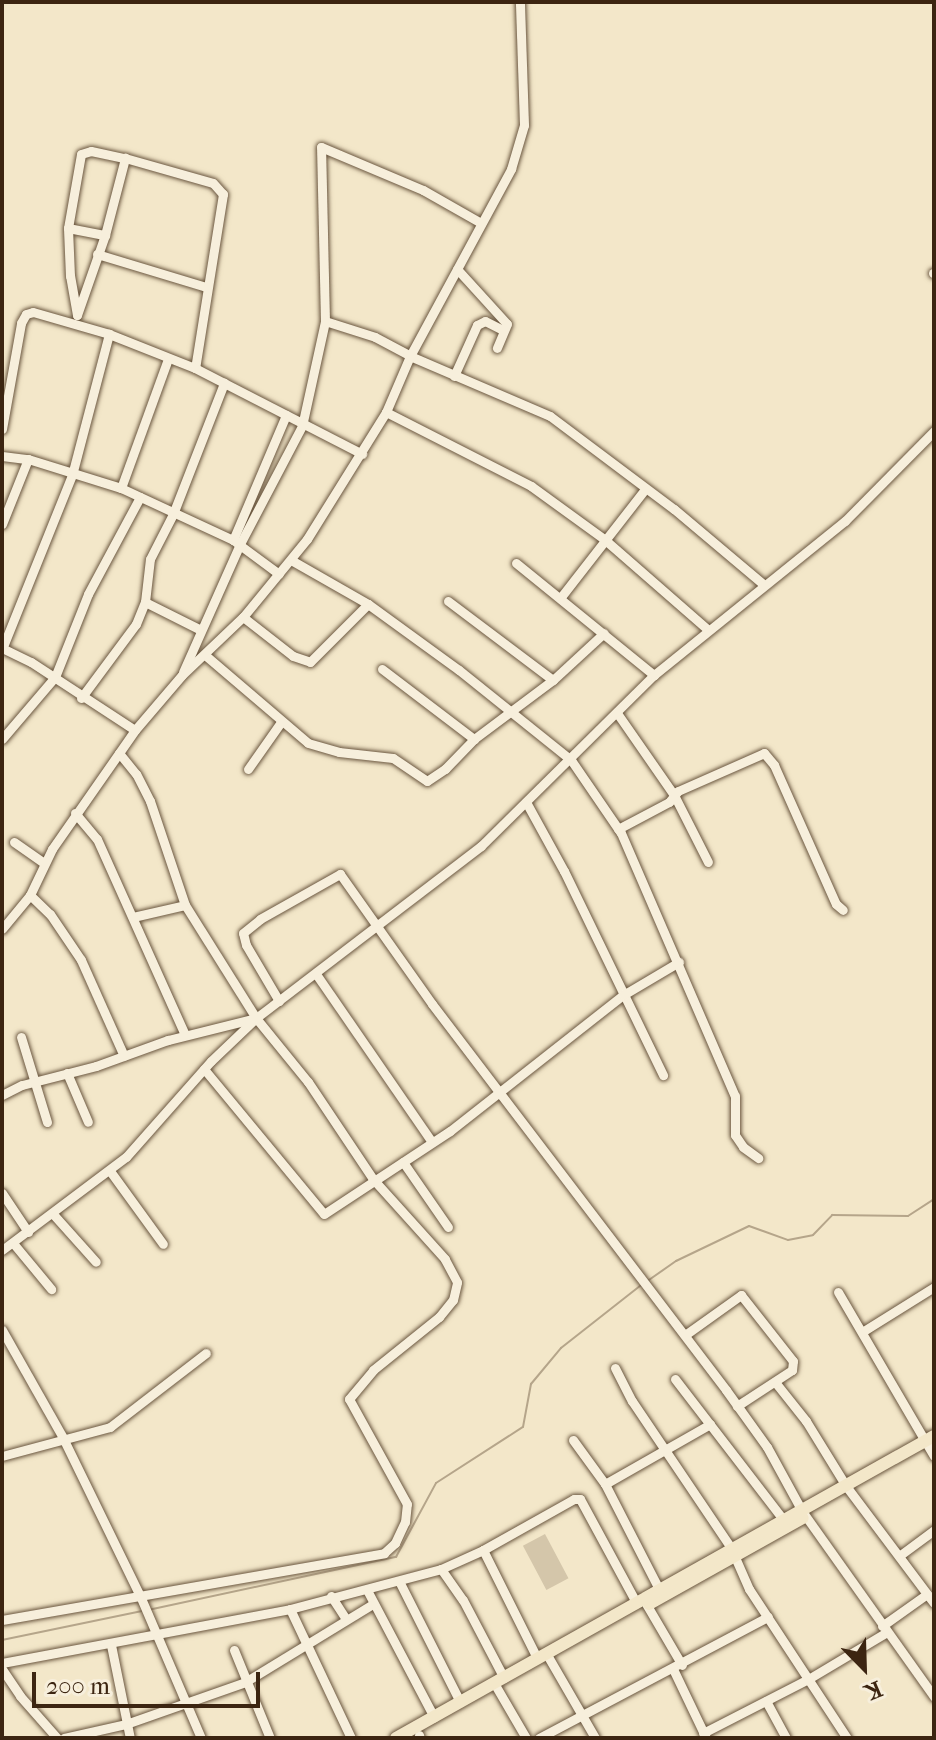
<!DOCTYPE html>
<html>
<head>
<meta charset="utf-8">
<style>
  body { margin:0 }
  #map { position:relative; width:936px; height:1740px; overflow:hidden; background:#f3e7c9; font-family:"IM FELL French Canon",serif }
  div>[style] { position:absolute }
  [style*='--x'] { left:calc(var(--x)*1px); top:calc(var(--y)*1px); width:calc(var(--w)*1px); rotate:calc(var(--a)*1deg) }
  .green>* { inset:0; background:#d4c6aa; transform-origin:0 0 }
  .stream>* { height:2px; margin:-1px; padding:0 1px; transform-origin:1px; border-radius:1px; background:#b5a58a }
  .roads { filter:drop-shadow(0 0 2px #6a563f) drop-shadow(0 0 2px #6a563f) }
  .minor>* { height:9px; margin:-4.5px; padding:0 4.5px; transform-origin:4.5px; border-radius:4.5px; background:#f7efdc }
  .major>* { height:12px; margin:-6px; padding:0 6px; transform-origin:6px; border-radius:6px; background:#f3e7c9 }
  span { translate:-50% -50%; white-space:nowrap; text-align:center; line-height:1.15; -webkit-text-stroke:7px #f7efdc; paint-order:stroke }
  .frame { position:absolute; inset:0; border:4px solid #3c2511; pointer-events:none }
  .north { position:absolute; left:824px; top:1628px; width:80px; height:80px; -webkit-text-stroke:6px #f7efdc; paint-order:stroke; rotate:157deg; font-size:22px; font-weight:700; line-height:32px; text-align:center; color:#3c2511 }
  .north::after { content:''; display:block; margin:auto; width:28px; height:36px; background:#3c2511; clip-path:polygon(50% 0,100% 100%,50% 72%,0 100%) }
  .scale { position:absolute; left:32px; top:1672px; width:228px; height:36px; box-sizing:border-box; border:4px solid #3c2511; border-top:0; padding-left:10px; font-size:24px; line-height:28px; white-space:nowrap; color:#3c2511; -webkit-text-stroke:6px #f7efdc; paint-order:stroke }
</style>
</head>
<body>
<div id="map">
  <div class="green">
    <div style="left:545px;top:1534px;width:50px;height:25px;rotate:62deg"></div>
  </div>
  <div class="stream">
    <div style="--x:646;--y:1282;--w:37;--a:-35"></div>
    <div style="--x:676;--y:1261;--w:81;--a:-25.6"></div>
    <div style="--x:749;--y:1226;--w:41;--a:19.7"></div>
    <div style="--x:788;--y:1240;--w:25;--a:-11"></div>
    <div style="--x:813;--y:1235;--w:28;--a:-46"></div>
    <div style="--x:832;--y:1215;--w:76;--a:0.8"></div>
    <div style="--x:908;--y:1216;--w:31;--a:-33"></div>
    <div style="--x:148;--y:1610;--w:254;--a:-12.1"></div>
    <div style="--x:396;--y:1557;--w:84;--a:-61.6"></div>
    <div style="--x:436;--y:1483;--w:103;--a:-32.8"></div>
    <div style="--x:523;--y:1427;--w:44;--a:-79.5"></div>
    <div style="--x:531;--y:1384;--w:47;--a:-50.2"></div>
    <div style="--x:561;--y:1348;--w:102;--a:-38.2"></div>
    <div style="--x:2;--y:1640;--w:143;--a:-11.7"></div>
  </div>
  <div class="roads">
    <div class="minor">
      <div style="--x:68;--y:228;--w:38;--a:11"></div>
      <div style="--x:97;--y:254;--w:114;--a:16.8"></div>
      <div style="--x:457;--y:269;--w:74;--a:47.7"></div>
      <div style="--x:507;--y:324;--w:26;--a:113"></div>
      <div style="--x:933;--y:273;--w:1;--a:0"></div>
      <div style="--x:77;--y:315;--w:40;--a:-100"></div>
      <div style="--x:70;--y:276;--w:48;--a:-92.4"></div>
      <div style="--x:68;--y:228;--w:75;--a:-80"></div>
      <div style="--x:81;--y:154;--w:10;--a:-17"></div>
      <div style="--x:91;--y:151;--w:35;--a:12"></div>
      <div style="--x:125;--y:158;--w:91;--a:15.9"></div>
      <div style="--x:213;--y:183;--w:15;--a:48"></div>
      <div style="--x:223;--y:194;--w:176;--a:99.1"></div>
      <div style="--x:77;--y:315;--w:85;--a:-70.7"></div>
      <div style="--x:105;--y:235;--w:80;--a:-75.4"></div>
      <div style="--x:325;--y:321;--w:52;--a:17.7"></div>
      <div style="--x:375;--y:337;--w:40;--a:28"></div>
      <div style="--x:410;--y:356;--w:152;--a:23.2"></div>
      <div style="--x:550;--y:416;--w:155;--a:36.9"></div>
      <div style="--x:674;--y:509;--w:116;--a:40.1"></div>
      <div style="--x:454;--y:376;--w:56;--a:-65.7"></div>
      <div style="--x:477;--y:325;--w:9;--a:-27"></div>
      <div style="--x:485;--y:321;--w:20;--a:27"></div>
      <div style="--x:386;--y:412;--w:163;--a:27"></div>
      <div style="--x:531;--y:486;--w:90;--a:36"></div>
      <div style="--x:604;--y:539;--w:137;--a:41.1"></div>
      <div style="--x:2;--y:429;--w:108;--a:-79.8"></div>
      <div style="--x:21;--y:323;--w:10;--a:-61"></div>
      <div style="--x:26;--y:314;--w:7;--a:-16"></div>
      <div style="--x:33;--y:312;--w:79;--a:16.1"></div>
      <div style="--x:109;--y:334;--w:92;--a:21.6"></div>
      <div style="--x:195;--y:368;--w:188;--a:27.2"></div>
      <div style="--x:2;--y:456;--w:26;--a:7"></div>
      <div style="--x:28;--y:459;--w:97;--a:17.3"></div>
      <div style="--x:121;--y:488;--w:123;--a:24.9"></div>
      <div style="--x:233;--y:540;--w:57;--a:36.5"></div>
      <div style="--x:121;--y:488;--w:137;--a:-70"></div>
      <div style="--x:2;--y:524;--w:70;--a:-68.2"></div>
      <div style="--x:233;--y:540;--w:136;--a:-67"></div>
      <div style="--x:291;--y:560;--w:89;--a:29.7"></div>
      <div style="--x:368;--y:604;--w:112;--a:36"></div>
      <div style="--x:459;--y:670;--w:144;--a:38.8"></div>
      <div style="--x:571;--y:760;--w:88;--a:55.6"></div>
      <div style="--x:621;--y:833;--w:287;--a:66.6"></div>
      <div style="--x:735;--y:1096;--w:39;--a:90"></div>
      <div style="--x:735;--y:1135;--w:14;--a:56"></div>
      <div style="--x:743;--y:1147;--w:19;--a:36"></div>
      <div style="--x:516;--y:563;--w:178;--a:39.1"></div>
      <div style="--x:561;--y:597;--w:137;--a:-52.1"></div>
      <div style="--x:448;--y:601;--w:131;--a:37"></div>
      <div style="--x:145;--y:602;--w:60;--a:26.6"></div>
      <div style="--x:243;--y:617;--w:63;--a:38"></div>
      <div style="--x:293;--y:656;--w:18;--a:19"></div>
      <div style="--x:310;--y:662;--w:82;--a:-45"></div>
      <div style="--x:2;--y:648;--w:32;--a:26"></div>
      <div style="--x:31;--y:662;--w:124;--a:33.2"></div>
      <div style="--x:2;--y:649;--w:188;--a:-68.1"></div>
      <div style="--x:72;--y:475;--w:146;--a:-75.3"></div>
      <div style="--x:205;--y:655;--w:135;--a:40.5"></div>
      <div style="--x:308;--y:743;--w:32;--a:16"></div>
      <div style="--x:339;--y:752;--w:54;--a:6.3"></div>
      <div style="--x:393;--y:758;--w:41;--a:34.1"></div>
      <div style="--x:427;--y:781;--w:22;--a:-34"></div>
      <div style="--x:445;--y:769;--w:42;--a:-46"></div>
      <div style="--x:474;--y:739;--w:99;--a:-36.8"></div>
      <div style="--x:553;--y:680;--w:69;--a:-42.7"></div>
      <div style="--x:382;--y:669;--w:116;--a:37.3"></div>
      <div style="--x:183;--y:672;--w:140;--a:-66"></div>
      <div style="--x:240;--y:544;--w:133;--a:-62.3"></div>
      <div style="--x:302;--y:426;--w:107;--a:-77.6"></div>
      <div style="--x:325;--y:321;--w:174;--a:-91.3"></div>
      <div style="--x:321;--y:147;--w:111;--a:22.9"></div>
      <div style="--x:423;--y:190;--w:67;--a:29.6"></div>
      <div style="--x:81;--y:698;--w:92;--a:-53.4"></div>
      <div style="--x:136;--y:624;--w:24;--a:-68"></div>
      <div style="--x:145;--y:602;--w:43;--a:-83.4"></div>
      <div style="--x:150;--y:559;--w:51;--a:-62.9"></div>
      <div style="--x:173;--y:514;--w:141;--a:-68.7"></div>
      <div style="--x:617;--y:713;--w:100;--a:55.2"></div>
      <div style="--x:674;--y:795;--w:75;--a:63.1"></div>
      <div style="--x:2;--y:739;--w:82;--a:-49.5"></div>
      <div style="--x:55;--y:677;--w:89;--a:-68.3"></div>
      <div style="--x:88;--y:594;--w:110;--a:-61.8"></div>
      <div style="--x:248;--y:769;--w:57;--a:-54.9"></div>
      <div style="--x:526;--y:802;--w:79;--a:61.2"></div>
      <div style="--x:564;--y:871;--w:227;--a:64.1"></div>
      <div style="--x:75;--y:813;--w:34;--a:50"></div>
      <div style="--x:97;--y:839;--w:215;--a:65.8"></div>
      <div style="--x:618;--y:829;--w:58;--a:-27.9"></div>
      <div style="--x:669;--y:802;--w:14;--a:-51"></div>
      <div style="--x:678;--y:791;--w:94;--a:-23.8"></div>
      <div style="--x:764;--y:753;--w:16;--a:50"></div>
      <div style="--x:774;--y:765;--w:152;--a:66"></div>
      <div style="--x:836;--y:904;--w:9;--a:41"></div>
      <div style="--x:14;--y:842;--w:37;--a:35"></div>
      <div style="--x:30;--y:895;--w:28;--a:44"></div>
      <div style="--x:50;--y:914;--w:55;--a:56"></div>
      <div style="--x:81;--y:960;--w:105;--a:65.9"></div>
      <div style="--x:133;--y:917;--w:53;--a:-13"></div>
      <div style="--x:2;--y:929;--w:44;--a:-50.5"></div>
      <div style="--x:30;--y:895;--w:51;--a:-64.4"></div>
      <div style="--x:52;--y:849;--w:145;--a:-55.1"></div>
      <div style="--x:135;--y:730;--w:72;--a:-49.5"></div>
      <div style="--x:182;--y:675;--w:84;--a:-43.6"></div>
      <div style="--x:243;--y:617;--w:101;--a:-50.6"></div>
      <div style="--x:307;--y:539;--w:150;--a:-58.1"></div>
      <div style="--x:386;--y:412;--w:61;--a:-66.8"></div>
      <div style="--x:410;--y:356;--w:213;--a:-61.6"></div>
      <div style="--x:511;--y:169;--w:46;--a:-73.5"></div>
      <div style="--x:524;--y:125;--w:123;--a:-91.9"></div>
      <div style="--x:316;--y:974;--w:203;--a:55.4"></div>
      <div style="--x:279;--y:1001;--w:65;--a:-120.5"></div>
      <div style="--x:246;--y:945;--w:12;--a:-104"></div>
      <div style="--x:243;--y:933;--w:22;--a:-39"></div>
      <div style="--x:260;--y:919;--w:92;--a:-29.4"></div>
      <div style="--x:340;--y:874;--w:159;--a:54.7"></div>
      <div style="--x:432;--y:1004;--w:485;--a:52.7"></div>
      <div style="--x:726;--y:1390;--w:70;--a:54.3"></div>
      <div style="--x:767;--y:1447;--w:73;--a:61.3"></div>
      <div style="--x:802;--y:1511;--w:228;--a:54.6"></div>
      <div style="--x:21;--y:1037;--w:89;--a:73"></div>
      <div style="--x:204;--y:1069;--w:188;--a:50.4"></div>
      <div style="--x:324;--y:1214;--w:151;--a:-33.4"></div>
      <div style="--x:450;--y:1131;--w:220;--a:-38.2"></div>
      <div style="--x:623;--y:995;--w:65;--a:-30.5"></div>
      <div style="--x:67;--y:1073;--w:53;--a:66.8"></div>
      <div style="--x:2;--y:1095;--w:22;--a:-27"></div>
      <div style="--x:22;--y:1085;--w:76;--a:-14.4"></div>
      <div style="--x:96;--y:1066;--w:77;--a:-19.9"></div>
      <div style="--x:168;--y:1040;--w:91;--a:-14"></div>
      <div style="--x:403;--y:1162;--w:79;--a:55.3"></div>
      <div style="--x:110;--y:1171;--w:90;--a:54"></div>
      <div style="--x:2;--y:1193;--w:47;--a:56.3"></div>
      <div style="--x:53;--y:1214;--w:64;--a:48.1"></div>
      <div style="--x:13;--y:1243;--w:60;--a:50.4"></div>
      <div style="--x:2;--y:1250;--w:155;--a:-36.9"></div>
      <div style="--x:126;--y:1157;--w:128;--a:-48.5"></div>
      <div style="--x:211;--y:1061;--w:62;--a:-43.7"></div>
      <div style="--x:256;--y:1018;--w:283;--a:-37.4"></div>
      <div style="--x:481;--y:846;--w:243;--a:-44.7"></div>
      <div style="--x:654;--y:675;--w:245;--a:-38.9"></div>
      <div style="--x:845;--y:521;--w:127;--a:-45.3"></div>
      <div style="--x:838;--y:1292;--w:190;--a:59.7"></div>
      <div style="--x:2;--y:1330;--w:124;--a:60.5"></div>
      <div style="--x:63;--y:1438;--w:178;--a:64"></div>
      <div style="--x:141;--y:1598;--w:152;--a:66.8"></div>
      <div style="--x:862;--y:1332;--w:85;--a:-32"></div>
      <div style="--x:685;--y:1335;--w:69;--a:-35.5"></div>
      <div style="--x:741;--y:1295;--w:84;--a:51.8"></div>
      <div style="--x:793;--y:1361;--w:9;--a:96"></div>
      <div style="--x:792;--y:1370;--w:66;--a:146.8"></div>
      <div style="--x:615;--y:1368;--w:37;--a:63"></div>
      <div style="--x:632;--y:1401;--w:177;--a:56"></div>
      <div style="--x:731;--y:1548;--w:45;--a:66.3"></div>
      <div style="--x:749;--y:1589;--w:178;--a:56.7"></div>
      <div style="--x:675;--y:1379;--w:177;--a:52.4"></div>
      <div style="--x:775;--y:1382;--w:50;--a:51.5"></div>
      <div style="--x:806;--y:1421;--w:76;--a:58.4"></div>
      <div style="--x:846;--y:1486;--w:146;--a:53.1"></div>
      <div style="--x:573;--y:1440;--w:54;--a:54"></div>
      <div style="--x:605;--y:1484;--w:118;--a:62.8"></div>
      <div style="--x:2;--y:1456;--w:112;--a:-15"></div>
      <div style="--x:110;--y:1427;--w:121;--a:-37.6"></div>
      <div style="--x:605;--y:1484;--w:121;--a:-29.7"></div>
      <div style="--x:483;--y:1550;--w:121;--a:63.4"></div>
      <div style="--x:899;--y:1556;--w:44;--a:-36.6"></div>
      <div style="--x:441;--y:1569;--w:38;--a:55"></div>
      <div style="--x:463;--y:1600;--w:88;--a:62.3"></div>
      <div style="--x:399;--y:1581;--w:136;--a:63.2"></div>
      <div style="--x:367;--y:1590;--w:144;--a:62.2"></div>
      <div style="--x:331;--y:1596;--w:27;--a:57"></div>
      <div style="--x:645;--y:1602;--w:73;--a:59.6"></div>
      <div style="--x:290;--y:1609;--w:143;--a:64.7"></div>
      <div style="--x:2;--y:1620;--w:388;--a:-9.9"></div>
      <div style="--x:384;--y:1553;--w:15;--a:-42"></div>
      <div style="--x:395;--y:1543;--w:23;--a:-65"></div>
      <div style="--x:405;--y:1522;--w:18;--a:-84"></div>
      <div style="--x:407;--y:1504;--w:120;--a:-118.9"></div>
      <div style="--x:349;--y:1399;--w:38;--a:-50"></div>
      <div style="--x:373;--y:1370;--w:85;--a:-38.8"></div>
      <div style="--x:439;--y:1317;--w:22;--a:-51"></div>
      <div style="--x:453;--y:1300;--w:18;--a:-77"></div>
      <div style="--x:457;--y:1282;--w:26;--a:-118"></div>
      <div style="--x:445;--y:1259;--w:108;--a:-132"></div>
      <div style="--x:373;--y:1179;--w:117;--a:-123.8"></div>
      <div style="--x:308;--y:1082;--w:82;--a:-129.1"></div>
      <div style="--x:256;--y:1018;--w:133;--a:-122.1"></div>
      <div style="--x:185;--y:905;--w:110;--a:-108.6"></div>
      <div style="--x:150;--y:801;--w:30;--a:-117"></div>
      <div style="--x:136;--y:774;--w:27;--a:-129"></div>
      <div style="--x:882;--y:1626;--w:55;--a:-35.4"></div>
      <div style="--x:111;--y:1645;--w:95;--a:78.5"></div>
      <div style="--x:234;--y:1650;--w:95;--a:67.8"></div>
      <div style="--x:546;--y:1653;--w:98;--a:60"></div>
      <div style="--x:2;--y:1663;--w:293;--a:-10.6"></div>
      <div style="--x:290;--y:1609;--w:156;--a:-14.8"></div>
      <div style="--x:441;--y:1569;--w:46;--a:-24.3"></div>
      <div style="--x:483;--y:1550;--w:104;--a:-29.3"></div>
      <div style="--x:574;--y:1499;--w:6;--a:0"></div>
      <div style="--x:580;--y:1499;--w:117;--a:61.5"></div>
      <div style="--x:2;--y:1669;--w:32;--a:56"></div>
      <div style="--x:20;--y:1696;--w:56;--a:48.6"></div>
      <div style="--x:673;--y:1669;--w:76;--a:64.4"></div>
      <div style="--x:494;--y:1683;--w:64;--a:59.8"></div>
      <div style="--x:766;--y:1701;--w:42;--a:61.6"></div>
      <div style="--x:703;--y:1733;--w:120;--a:-27.2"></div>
      <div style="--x:810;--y:1678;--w:90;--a:-30.9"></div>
      <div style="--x:419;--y:1735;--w:3;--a:72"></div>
      <div style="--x:64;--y:1738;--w:64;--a:-12.7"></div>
      <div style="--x:126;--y:1724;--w:126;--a:-19.4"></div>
      <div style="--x:245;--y:1682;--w:150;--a:-31.4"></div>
      <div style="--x:539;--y:1738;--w:259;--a:-27.9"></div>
    </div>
    <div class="major">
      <div style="--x:649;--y:1604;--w:176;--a:-29.2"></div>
      <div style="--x:396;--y:1738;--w:617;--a:-29.31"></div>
    </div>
  </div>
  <div class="frame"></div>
  <div class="north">K</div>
  <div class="scale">200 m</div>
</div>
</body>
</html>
